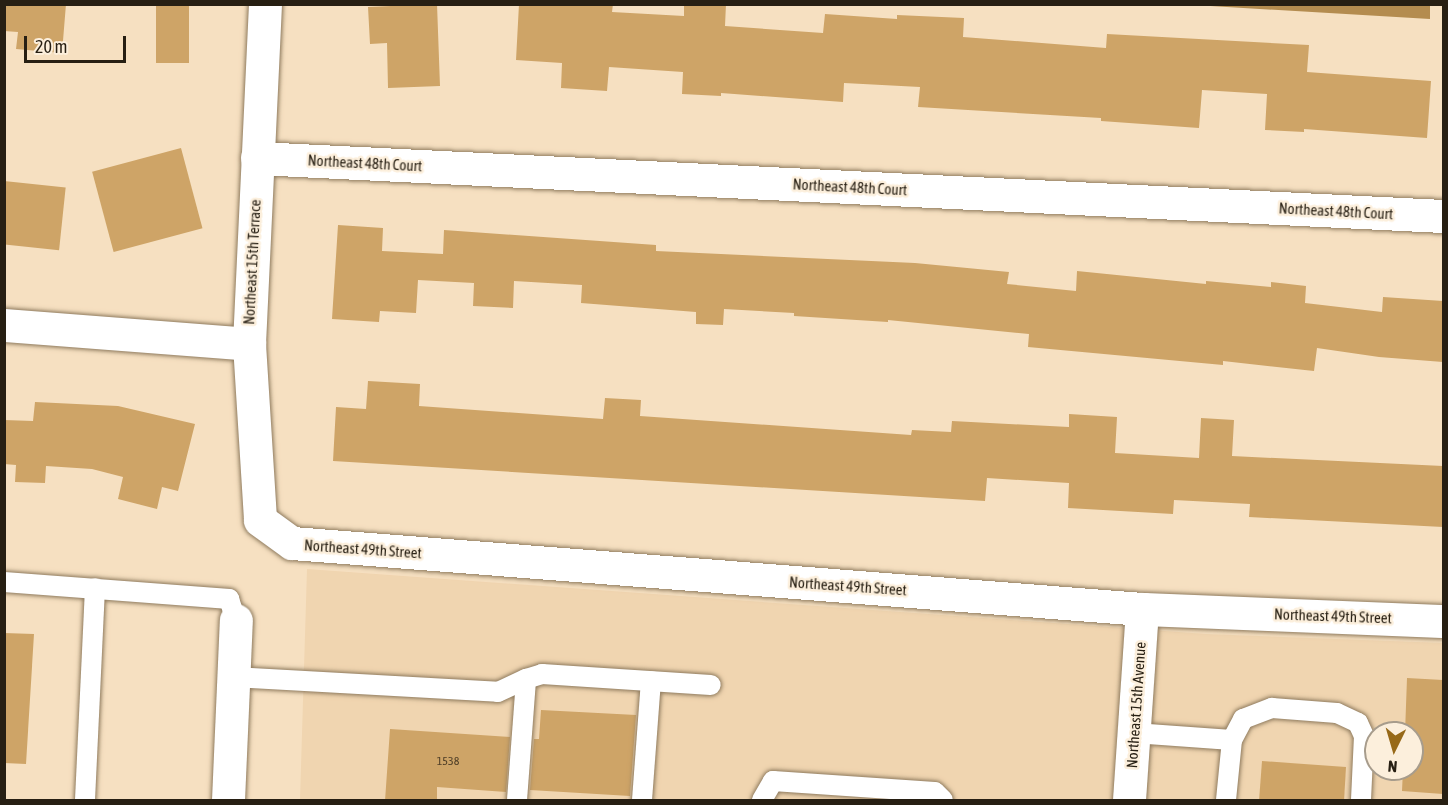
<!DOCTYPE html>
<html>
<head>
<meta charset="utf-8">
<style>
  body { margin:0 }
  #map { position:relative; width:1448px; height:805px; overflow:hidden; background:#f6e0c1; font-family:"Asap Condensed",sans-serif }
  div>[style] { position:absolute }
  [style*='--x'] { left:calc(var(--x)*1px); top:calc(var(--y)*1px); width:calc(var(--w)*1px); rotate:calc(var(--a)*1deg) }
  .built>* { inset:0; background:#f0d5b0 }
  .water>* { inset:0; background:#b48c4f }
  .building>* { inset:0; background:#cea467; transform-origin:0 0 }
  .roads { filter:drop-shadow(0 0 2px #8f7b5e) drop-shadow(0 0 2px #8f7b5e) }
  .service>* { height:20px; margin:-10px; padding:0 10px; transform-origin:10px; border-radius:10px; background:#fff }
  .minor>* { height:33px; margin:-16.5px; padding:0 16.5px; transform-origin:16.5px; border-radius:16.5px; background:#fff }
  span { translate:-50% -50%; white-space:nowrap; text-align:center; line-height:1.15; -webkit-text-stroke:5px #fcefdc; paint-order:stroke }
  .number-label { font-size:12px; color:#514028 }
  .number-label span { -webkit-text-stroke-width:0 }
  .street-label { font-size:15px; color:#271f13 }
  .frame { position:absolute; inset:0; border:6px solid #271f13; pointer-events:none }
  .north { position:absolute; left:1364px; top:721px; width:60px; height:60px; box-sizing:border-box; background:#fcefdc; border:2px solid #a79c8c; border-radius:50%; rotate:185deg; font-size:16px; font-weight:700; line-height:24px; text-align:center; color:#271f13 }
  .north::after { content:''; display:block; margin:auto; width:21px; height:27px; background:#976918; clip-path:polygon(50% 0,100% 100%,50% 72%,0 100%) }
  .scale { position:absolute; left:24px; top:36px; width:102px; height:27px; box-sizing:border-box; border:3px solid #271f13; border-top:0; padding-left:8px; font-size:18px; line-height:21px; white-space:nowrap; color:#271f13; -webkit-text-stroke:4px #fcefdc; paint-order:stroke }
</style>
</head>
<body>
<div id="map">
  <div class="built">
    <div style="clip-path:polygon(evenodd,307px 569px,1206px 634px,1443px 643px,1443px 800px,300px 800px,307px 569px,1376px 733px,1412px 733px,1412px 769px,1376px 769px,1376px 733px)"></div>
  </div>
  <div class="water">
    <div style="clip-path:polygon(1194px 5px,1430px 5px,1430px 19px)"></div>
  </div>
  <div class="building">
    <div style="clip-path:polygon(4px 4px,66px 4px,62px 53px,16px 49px,18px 32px,4px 31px)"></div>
    <div style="left:156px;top:4px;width:33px;height:59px"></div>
    <div style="clip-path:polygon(437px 4px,440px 86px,388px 88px,387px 43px,370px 44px,368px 7px)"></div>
    <div style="clip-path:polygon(519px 4px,613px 4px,612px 12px,684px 16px,684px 4px,726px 4px,725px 26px,823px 33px,825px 14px,897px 19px,897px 15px,964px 18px,963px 37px,1106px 48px,1107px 34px,1309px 45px,1307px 72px,1431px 81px,1427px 138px,1304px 129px,1304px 132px,1265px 130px,1267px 94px,1202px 90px,1199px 128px,1101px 121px,1101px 118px,918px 107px,920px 87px,844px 83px,843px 102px,721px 93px,721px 96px,682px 94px,683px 72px,609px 67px,607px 91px,561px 88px,562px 63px,516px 60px)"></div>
    <div style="left:181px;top:148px;width:83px;height:92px;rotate:75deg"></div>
    <div style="left:4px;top:181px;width:62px;height:63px;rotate:6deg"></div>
    <div style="clip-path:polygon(338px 225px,383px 228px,382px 251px,443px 254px,444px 230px,656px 245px,656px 251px,915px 263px,1009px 272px,1007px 284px,1076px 291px,1077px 271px,1206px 284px,1206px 281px,1271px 287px,1271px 282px,1306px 286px,1305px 303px,1382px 312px,1383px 297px,1443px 301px,1443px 362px,1379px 357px,1317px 348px,1314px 371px,1223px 361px,1223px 365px,1028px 347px,1029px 334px,888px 320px,888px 322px,794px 316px,794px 313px,724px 309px,723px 325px,696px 324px,696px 312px,581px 303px,582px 285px,514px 281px,513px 308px,473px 306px,474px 283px,418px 280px,416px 313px,380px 311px,379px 322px,332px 319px)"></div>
    <div style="clip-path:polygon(368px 381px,420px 384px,419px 406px,603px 419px,605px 398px,641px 400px,640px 416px,911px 435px,912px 430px,951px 432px,952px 421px,1069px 427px,1069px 414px,1117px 417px,1115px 453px,1199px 458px,1201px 418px,1234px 420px,1232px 456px,1443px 466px,1443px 527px,1249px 517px,1250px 504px,1174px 500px,1173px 514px,1068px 508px,1069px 483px,987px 478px,985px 501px,333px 461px,336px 407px,366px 409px)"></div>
    <div style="clip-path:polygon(35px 402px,118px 406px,195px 424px,178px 491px,162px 487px,157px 509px,118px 499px,123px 477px,92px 469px,46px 466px,45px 483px,15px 482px,16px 465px,4px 464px,4px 420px,33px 421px)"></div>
    <div style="clip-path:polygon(4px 633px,34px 634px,26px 764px,4px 763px)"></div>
    <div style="clip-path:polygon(1407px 678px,1443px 680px,1443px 794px,1402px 791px,1403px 769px,1412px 769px,1412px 733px,1405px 733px)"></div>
    <div style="clip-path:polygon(541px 710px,636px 715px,630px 796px,530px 790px,534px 739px,539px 739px)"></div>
    <div style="clip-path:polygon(390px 729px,510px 737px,506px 792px,437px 787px,437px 801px,385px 801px)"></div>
    <div style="clip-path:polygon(1262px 761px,1346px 767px,1344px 801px,1259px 801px)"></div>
  </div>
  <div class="roads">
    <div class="service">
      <div style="--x:4;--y:582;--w:226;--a:4.3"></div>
      <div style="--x:229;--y:599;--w:22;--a:72"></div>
      <div style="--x:233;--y:677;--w:265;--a:3.2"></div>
      <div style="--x:498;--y:692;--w:31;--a:-25"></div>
      <div style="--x:526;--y:679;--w:17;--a:-17"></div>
      <div style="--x:542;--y:674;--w:169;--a:3.7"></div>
      <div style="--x:1134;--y:733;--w:98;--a:4.1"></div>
      <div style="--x:85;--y:800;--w:212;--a:-87.3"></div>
      <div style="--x:517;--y:800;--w:121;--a:-85.7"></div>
      <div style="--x:642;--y:800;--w:119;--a:-85.7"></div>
      <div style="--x:762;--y:800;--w:22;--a:-60"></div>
      <div style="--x:773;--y:781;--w:162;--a:3.9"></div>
      <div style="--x:935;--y:792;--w:11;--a:45"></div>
      <div style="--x:1226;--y:800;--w:60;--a:-84.3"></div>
      <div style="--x:1232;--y:740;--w:24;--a:-62"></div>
      <div style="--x:1243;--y:719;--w:31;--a:-21"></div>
      <div style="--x:1272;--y:708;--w:65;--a:4.4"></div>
      <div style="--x:1337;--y:713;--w:23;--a:25"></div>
      <div style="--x:1358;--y:723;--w:14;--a:65"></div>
      <div style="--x:1364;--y:736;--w:64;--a:92.7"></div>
    </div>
    <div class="minor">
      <div style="--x:265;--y:4;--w:340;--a:92.7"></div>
      <div style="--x:249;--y:344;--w:176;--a:86.4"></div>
      <div style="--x:260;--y:520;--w:39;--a:36"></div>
      <div style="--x:292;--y:543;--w:853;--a:4.44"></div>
      <div style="--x:1142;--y:609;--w:302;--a:2.3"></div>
      <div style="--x:257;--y:158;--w:1188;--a:2.8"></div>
      <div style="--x:4;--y:325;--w:246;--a:4.4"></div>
      <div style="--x:228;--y:800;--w:180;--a:-87.5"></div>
      <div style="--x:1129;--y:800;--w:191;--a:-86.1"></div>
    </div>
  </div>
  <div class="number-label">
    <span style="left:448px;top:762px">1538</span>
  </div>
  <div class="street-label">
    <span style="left:365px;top:163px;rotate:3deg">Northeast 48th Court</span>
    <span style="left:850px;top:187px;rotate:3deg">Northeast 48th Court</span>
    <span style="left:1336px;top:211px;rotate:3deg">Northeast 48th Court</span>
    <span style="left:252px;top:262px;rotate:-87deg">Northeast 15th Terrace</span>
    <span style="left:363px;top:549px;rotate:4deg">Northeast 49th Street</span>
    <span style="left:848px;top:586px;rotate:4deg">Northeast 49th Street</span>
    <span style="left:1333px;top:616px;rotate:2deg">Northeast 49th Street</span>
    <span style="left:1136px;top:705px;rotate:-86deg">Northeast 15th Avenue</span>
  </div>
  <div class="frame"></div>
  <div class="north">N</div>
  <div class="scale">20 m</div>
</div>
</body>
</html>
